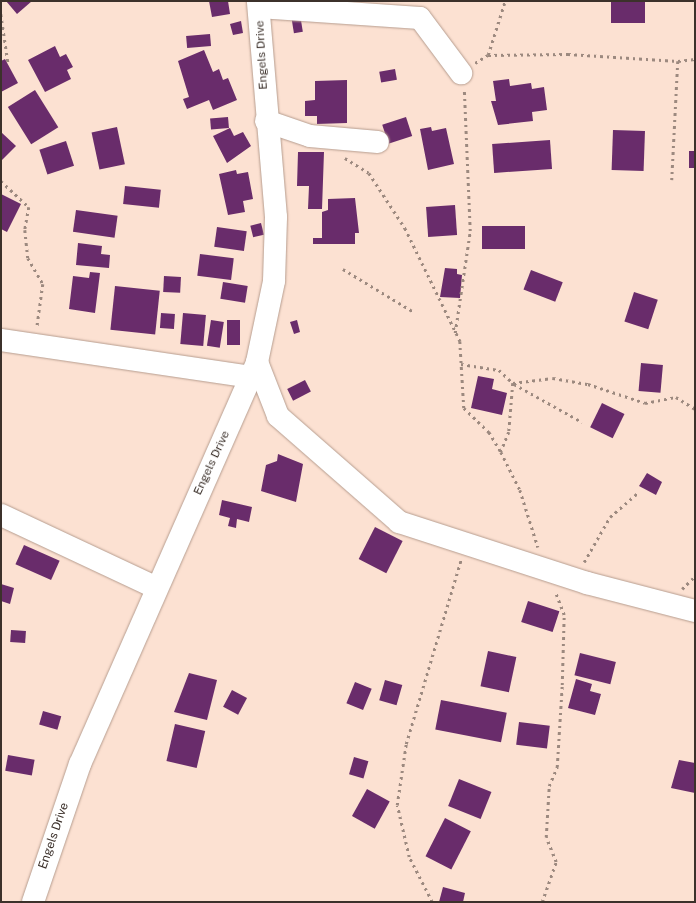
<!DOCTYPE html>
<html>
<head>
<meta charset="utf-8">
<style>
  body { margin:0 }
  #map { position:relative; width:696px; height:903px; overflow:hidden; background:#fce1d2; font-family:"Public Sans",sans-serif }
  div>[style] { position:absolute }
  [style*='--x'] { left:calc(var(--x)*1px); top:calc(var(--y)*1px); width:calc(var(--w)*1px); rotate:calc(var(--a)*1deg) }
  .building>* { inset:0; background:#692c6b; transform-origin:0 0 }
  .path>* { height:2.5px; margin-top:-1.25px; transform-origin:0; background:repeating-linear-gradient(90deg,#9c897f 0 2.5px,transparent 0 6.5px) }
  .roads { filter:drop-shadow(0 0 1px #b69d8f) drop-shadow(0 0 1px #b69d8f) }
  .minor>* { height:22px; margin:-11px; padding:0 11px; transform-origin:11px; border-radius:11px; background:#fff }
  span { translate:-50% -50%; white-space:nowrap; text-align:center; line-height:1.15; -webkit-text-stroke:5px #fff; paint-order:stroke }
  .street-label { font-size:12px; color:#3c312b }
  .frame { position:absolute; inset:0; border:2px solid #3c312b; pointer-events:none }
</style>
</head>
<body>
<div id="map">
  <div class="building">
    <div style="clip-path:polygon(6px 1px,32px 1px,17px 14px)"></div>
    <div style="clip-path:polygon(209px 1px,228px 1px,230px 14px,212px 17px)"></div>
    <div style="left:611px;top:1px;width:34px;height:22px"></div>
    <div style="left:300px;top:14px;width:18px;height:9px;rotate:81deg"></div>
    <div style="clip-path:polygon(241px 21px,243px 33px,233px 35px,230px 24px)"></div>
    <div style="left:210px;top:34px;width:12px;height:24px;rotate:85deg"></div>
    <div style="clip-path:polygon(55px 46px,60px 57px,66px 54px,73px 67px,67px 70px,71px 79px,45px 92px,28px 60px)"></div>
    <div style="clip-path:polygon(204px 50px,213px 72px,219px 69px,223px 80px,228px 78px,237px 100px,213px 110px,209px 100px,187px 109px,183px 99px,189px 97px,178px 61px)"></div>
    <div style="clip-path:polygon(5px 59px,18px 83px,1px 92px,1px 61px)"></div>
    <div style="left:395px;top:69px;width:11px;height:16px;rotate:80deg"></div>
    <div style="clip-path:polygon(509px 79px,510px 86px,531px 83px,532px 89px,544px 87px,547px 110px,532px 112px,533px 121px,498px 125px,491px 101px,496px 101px,493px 81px)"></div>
    <div style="clip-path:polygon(347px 80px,347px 123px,317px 124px,317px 116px,305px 116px,305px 101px,315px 100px,315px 81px)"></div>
    <div style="left:35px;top:90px;width:44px;height:32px;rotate:58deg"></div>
    <div style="left:228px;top:117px;width:11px;height:18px;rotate:85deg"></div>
    <div style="left:406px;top:117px;width:20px;height:25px;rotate:72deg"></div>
    <div style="left:117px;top:127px;width:38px;height:26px;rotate:78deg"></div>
    <div style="clip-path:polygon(431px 127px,432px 131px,446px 128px,454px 164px,428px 170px,420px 129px)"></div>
    <div style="clip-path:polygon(230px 128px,234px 136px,243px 132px,251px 146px,227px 163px,213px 136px)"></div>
    <div style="left:613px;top:130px;width:32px;height:40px;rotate:2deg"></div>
    <div style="clip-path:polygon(1px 132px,16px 146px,1px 161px)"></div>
    <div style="left:550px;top:140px;width:29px;height:58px;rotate:86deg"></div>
    <div style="left:66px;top:141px;width:26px;height:28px;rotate:72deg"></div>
    <div style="left:689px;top:151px;width:6px;height:17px"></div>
    <div style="clip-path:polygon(298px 152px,324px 152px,322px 209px,308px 209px,309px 186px,297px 186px)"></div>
    <div style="clip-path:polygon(236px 170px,237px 174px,248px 172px,253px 199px,243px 201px,245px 212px,228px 215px,219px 174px)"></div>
    <div style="left:125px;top:186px;width:36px;height:18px;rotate:6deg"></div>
    <div style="clip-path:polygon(1px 194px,21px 204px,7px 232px,1px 229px)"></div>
    <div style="clip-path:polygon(355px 198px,359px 233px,355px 233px,355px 244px,313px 244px,313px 238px,322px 238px,322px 212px,328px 210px,328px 199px)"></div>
    <div style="left:455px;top:205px;width:30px;height:29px;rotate:86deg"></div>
    <div style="left:76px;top:210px;width:42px;height:22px;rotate:8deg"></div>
    <div style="left:261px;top:223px;width:12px;height:11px;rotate:76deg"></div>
    <div style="left:482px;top:226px;width:43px;height:23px"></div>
    <div style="left:217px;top:227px;width:30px;height:20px;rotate:8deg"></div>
    <div style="clip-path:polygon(78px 243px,102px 246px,101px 254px,110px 255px,109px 268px,76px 265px)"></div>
    <div style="left:200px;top:254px;width:34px;height:22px;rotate:7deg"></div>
    <div style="clip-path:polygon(445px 268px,457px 269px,457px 274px,462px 275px,460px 298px,440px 297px)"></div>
    <div style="left:531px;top:270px;width:34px;height:21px;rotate:21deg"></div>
    <div style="clip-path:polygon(90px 272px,100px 273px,95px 313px,69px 309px,73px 276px,89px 278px)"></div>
    <div style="left:164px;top:276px;width:17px;height:16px;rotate:3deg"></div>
    <div style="left:223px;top:282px;width:25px;height:17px;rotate:9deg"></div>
    <div style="left:115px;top:286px;width:45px;height:44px;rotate:6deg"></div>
    <div style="left:634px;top:292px;width:25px;height:31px;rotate:18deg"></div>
    <div style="left:161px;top:313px;width:14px;height:15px;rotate:4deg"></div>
    <div style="left:183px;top:313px;width:23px;height:31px;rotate:5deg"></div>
    <div style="left:211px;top:320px;width:13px;height:26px;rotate:9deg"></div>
    <div style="left:227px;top:320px;width:13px;height:25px"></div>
    <div style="clip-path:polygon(297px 320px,300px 332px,294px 334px,290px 322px)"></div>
    <div style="left:641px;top:363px;width:22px;height:28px;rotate:5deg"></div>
    <div style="clip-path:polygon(478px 376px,494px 379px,492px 389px,507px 393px,502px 415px,471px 408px)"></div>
    <div style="left:305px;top:380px;width:13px;height:20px;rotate:63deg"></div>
    <div style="left:602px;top:403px;width:25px;height:27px;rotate:26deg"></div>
    <div style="clip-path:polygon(278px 454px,303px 464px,296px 502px,261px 491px,266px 465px,277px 461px)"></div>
    <div style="clip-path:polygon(647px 473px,662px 482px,656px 495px,639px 486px)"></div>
    <div style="clip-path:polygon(222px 500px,252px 507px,249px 522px,237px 519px,236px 528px,228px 526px,230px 518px,219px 515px)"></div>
    <div style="left:375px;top:527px;width:31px;height:36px;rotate:27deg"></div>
    <div style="left:24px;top:545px;width:39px;height:21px;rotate:24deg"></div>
    <div style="clip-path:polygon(1px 584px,14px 588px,10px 604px,1px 601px)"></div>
    <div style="left:528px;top:601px;width:33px;height:22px;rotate:18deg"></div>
    <div style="left:11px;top:630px;width:15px;height:12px;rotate:4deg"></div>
    <div style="left:488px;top:651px;width:29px;height:36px;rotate:12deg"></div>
    <div style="left:580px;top:653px;width:37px;height:23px;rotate:14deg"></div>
    <div style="clip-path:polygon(189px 673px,217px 680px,207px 720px,174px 712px)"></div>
    <div style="clip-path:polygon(576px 679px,592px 684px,590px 691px,601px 694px,595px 715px,568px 708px)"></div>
    <div style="left:385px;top:680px;width:18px;height:21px;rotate:16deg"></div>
    <div style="left:355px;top:682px;width:18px;height:23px;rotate:22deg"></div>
    <div style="left:232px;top:690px;width:17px;height:19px;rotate:28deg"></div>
    <div style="left:441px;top:700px;width:67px;height:30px;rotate:11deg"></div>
    <div style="left:43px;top:711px;width:19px;height:14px;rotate:16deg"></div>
    <div style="left:519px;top:722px;width:31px;height:23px;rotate:7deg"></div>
    <div style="left:175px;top:724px;width:31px;height:38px;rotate:13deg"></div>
    <div style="left:8px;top:755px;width:27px;height:16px;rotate:10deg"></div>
    <div style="left:354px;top:757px;width:15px;height:18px;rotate:16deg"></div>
    <div style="clip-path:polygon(679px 760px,695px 763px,695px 793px,671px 788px)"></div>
    <div style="left:459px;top:779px;width:35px;height:29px;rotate:22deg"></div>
    <div style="left:367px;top:789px;width:26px;height:31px;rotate:29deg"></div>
    <div style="left:445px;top:818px;width:29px;height:43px;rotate:27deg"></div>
    <div style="clip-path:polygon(443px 887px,465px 893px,463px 902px,439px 902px)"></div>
  </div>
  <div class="path">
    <div style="--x:1;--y:14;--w:49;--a:81.7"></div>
    <div style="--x:488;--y:55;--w:80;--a:-0.7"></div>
    <div style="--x:568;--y:54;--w:110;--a:3.6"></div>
    <div style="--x:678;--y:61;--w:119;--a:92.9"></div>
    <div style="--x:678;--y:61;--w:17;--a:-7"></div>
    <div style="--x:475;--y:63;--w:15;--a:-32"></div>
    <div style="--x:488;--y:55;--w:57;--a:-72.5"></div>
    <div style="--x:345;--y:158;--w:28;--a:32"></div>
    <div style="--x:369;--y:173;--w:66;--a:56.8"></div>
    <div style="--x:405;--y:228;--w:126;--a:64"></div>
    <div style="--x:460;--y:341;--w:67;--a:86.6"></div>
    <div style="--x:464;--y:408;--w:35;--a:44"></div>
    <div style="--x:489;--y:432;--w:23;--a:59"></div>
    <div style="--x:501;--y:452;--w:42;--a:63.4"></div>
    <div style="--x:520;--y:490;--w:60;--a:72.5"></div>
    <div style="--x:1;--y:181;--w:38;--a:43"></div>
    <div style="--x:29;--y:207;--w:23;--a:100"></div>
    <div style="--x:25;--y:230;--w:28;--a:84"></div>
    <div style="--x:28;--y:258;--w:30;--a:60"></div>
    <div style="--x:43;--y:284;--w:44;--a:97.8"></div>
    <div style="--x:343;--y:269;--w:83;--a:31.2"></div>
    <div style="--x:455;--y:333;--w:103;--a:-81.6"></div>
    <div style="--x:470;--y:231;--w:141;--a:-92.4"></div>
    <div style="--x:461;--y:364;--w:38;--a:9"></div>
    <div style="--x:499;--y:370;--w:19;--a:43"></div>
    <div style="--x:513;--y:383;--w:49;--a:94.7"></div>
    <div style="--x:509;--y:432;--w:22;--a:112"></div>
    <div style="--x:513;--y:383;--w:40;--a:-7.1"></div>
    <div style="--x:553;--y:378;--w:36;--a:10"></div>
    <div style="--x:588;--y:384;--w:60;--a:18.4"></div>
    <div style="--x:645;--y:403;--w:32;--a:-11"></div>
    <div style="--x:676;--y:397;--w:22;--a:32"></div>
    <div style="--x:514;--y:384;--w:78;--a:29.2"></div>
    <div style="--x:584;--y:562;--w:52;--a:-60"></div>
    <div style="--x:610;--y:517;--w:37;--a:-41"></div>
    <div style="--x:682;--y:589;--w:18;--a:-45"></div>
    <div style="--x:432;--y:902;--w:51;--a:-117.1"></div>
    <div style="--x:409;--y:857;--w:53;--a:-103"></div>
    <div style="--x:397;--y:805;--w:62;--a:-81.6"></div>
    <div style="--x:406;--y:744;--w:192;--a:-73.4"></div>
    <div style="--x:542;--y:902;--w:42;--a:-70.7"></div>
    <div style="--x:556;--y:862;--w:27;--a:-112"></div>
    <div style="--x:546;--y:837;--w:51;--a:-86.6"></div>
    <div style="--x:549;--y:786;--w:21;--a:-67"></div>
    <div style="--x:557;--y:767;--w:82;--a:-86.5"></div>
    <div style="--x:562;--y:685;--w:70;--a:-88.4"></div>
    <div style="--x:564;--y:615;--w:25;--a:-111"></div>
  </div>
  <div class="roads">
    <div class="minor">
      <div style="--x:259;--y:7;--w:161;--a:3.9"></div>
      <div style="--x:420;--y:18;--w:69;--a:53.3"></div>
      <div style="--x:266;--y:121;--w:46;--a:18.8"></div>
      <div style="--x:310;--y:136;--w:68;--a:5"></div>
      <div style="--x:1;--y:340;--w:254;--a:8.4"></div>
      <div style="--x:257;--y:362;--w:58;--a:68.7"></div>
      <div style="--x:278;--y:416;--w:161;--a:41.2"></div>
      <div style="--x:399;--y:522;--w:198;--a:18"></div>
      <div style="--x:587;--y:583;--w:112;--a:14.5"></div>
      <div style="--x:1;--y:515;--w:170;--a:25.1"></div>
      <div style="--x:33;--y:902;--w:146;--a:-71.2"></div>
      <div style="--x:80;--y:764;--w:439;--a:-66.2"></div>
      <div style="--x:257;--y:362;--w:83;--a:-78.1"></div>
      <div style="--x:274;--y:281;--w:64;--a:-88.2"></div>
      <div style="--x:276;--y:217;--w:217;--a:-94.8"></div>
    </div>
  </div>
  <div class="street-label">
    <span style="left:262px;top:55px;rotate:-93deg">Engels Drive</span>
    <span style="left:212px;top:463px;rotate:-65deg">Engels Drive</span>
    <span style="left:54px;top:836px;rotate:-71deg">Engels Drive</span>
  </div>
  <div class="frame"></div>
</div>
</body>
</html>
